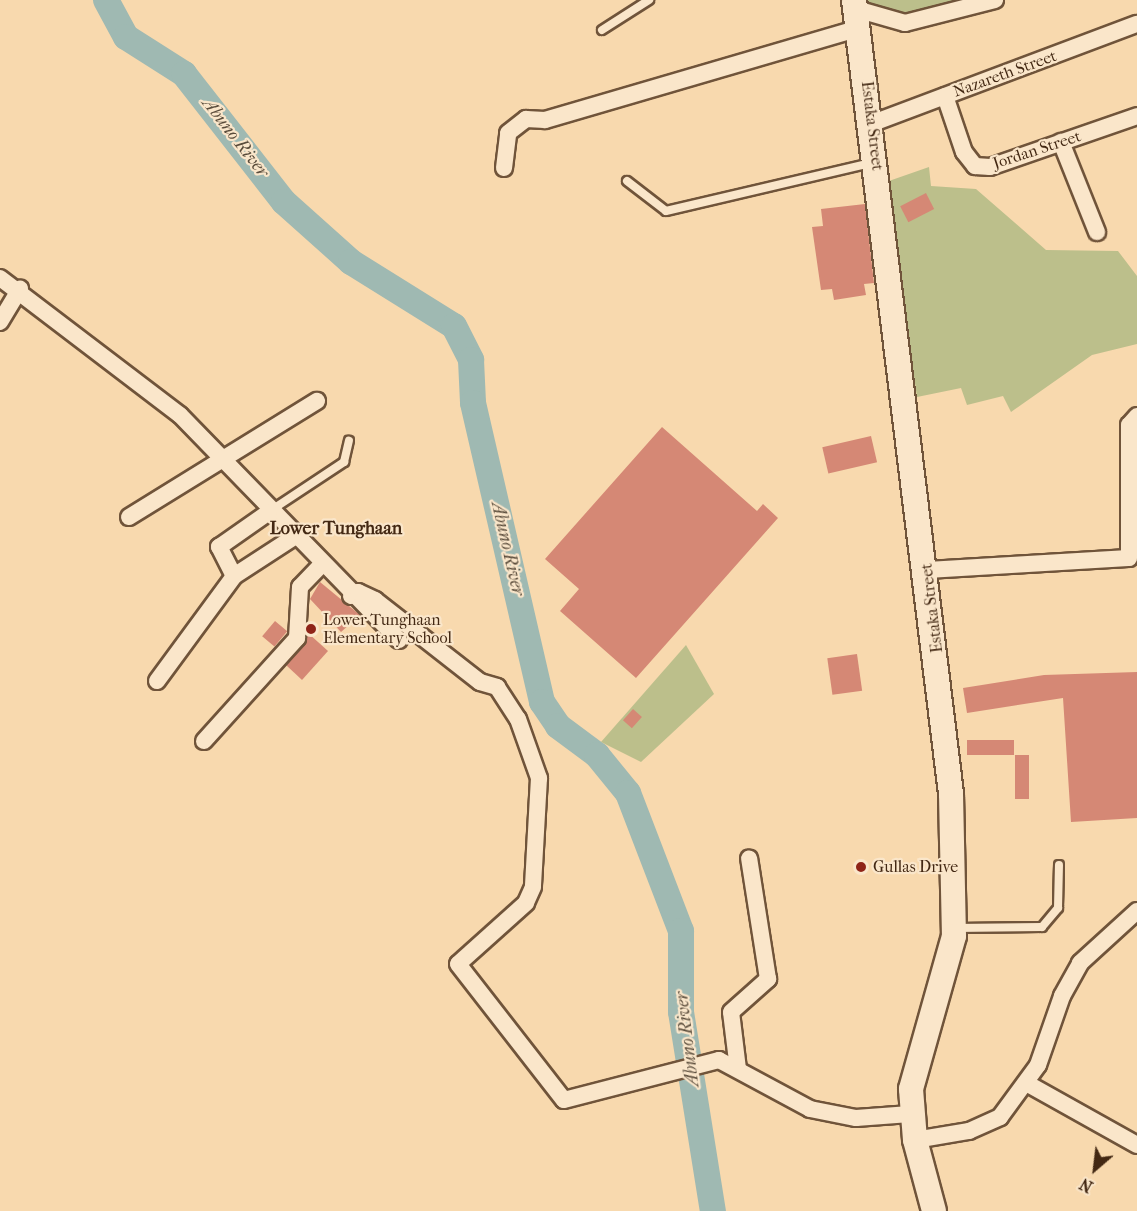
<!DOCTYPE html>
<html>
<head>
<meta charset="utf-8">
<style>
  body { margin:0 }
  #map { position:relative; width:1137px; height:1211px; overflow:hidden; background:#f8d9ae; font-family:"IM FELL French Canon",serif }
  div>[style] { position:absolute }
  .green>* { inset:0; background:#bcbf8b }
  .river>* { height:26px; margin:-13px; padding:0 13px; transform-origin:13px; border-radius:13px; background:#9fb9b2 }
  .building>* { inset:0; background:#d58875; transform-origin:0 0 }
  .roads { filter:drop-shadow(2px 0 #70543a) drop-shadow(-2px 0 #70543a) drop-shadow(0 2px #70543a) drop-shadow(0 -2px #70543a) }
  .lane>* { height:8px; margin:-4px; padding:0 4px; transform-origin:4px; border-radius:4px; background:#fae6ca }
  .street>* { height:16px; margin:-8px; padding:0 8px; transform-origin:8px; border-radius:8px; background:#fae6ca }
  .secondary>* { height:24px; margin:-12px; padding:0 12px; transform-origin:12px; border-radius:12px; background:#fae6ca }
  .dots>* { width:16px; height:16px; translate:-50% -50%; box-sizing:border-box; border:3px solid #fae6ca; border-radius:50% }
  span { translate:-50% -50%; white-space:nowrap; text-align:center; line-height:1.15; -webkit-text-stroke:4.5px #fae6ca; paint-order:stroke }
  .street-label { font-size:16px; color:#432813 }
  .poi-label { font-size:16px; color:#432813 }
  .left { translate:0 -50%; text-align:left }
  .water-label { font-size:18px; color:#5a4c3b; font-style:italic }
  .neighbourhood-label { font-size:18px; color:#432813; font-weight:700 }
  .north { position:absolute; left:1065px; top:1139px; width:60px; height:60px; -webkit-text-stroke:4px #fae6ca; paint-order:stroke; rotate:208deg; font-size:16px; font-weight:700; line-height:24px; text-align:center; color:#432813 }
  .north::after { content:''; display:block; margin:auto; width:21px; height:27px; background:#432813; clip-path:polygon(50% 0,100% 100%,50% 72%,0 100%) }
</style>
</head>
<body>
<div id="map">
  <div class="green">
    <div style="clip-path:polygon(865px 0,957px 0,905px 19px,867px 8px)"></div>
    <div style="clip-path:polygon(929px 167px,931px 186px,976px 189px,1046px 250px,1118px 251px,1137px 276px,1137px 344px,1092px 355px,1011px 412px,1003px 396px,967px 405px,961px 388px,917px 397px,886px 182px)"></div>
    <div style="clip-path:polygon(686px 645px,714px 694px,641px 762px,601px 742px)"></div>
  </div>
  <div class="river">
    <div style="left:106px;top:0;width:42px;rotate:61.6deg"></div>
    <div style="left:126px;top:37px;width:69px;rotate:32.5deg"></div>
    <div style="left:184px;top:74px;width:162px;rotate:52deg"></div>
    <div style="left:284px;top:202px;width:90px;rotate:41.8deg"></div>
    <div style="left:351px;top:262px;width:121px;rotate:31.9deg"></div>
    <div style="left:454px;top:326px;width:38px;rotate:63deg"></div>
    <div style="left:471px;top:360px;width:43px;rotate:87.3deg"></div>
    <div style="left:473px;top:403px;width:307px;rotate:77deg"></div>
    <div style="left:542px;top:702px;width:29px;rotate:56deg"></div>
    <div style="left:558px;top:726px;width:49px;rotate:36.6deg"></div>
    <div style="left:597px;top:755px;width:49px;rotate:50.8deg"></div>
    <div style="left:628px;top:793px;width:148px;rotate:69deg"></div>
    <div style="left:681px;top:931px;width:81px;rotate:90deg"></div>
    <div style="left:681px;top:1012px;width:202px;rotate:80.9deg"></div>
  </div>
  <div class="building">
    <div style="left:926px;top:193px;width:18px;height:29px;rotate:63deg"></div>
    <div style="clip-path:polygon(865px 204px,874px 283px,864px 284px,866px 295px,834px 300px,832px 289px,821px 290px,812px 227px,823px 226px,821px 209px)"></div>
    <div style="clip-path:polygon(662px 427px,757px 511px,763px 504px,778px 518px,636px 678px,560px 611px,579px 589px,545px 559px)"></div>
    <div style="left:871px;top:436px;width:27px;height:50px;rotate:77deg"></div>
    <div style="clip-path:polygon(320px 582px,360px 615px,341px 632px,310px 599px)"></div>
    <div style="left:275px;top:621px;width:16px;height:20px;rotate:40deg"></div>
    <div style="clip-path:polygon(308px 633px,328px 651px,302px 680px,286px 665px)"></div>
    <div style="left:857px;top:654px;width:37px;height:30px;rotate:82deg"></div>
    <div style="clip-path:polygon(1137px 672px,1137px 818px,1071px 822px,1063px 698px,967px 713px,963px 688px,1044px 675px)"></div>
    <div style="left:633px;top:709px;width:12px;height:15px;rotate:42deg"></div>
    <div style="left:1014px;top:740px;width:15px;height:47px;rotate:90deg"></div>
    <div style="left:1015px;top:755px;width:14px;height:44px"></div>
  </div>
  <div class="roads">
    <div class="lane">
      <div style="left:602px;top:30px;width:56px;rotate:-32.6deg"></div>
      <div style="left:627px;top:181px;width:49px;rotate:37.6deg"></div>
      <div style="left:666px;top:211px;width:211px;rotate:-13.2deg"></div>
      <div style="left:270px;top:511px;width:89px;rotate:-33.5deg"></div>
      <div style="left:344px;top:462px;width:22px;rotate:-77deg"></div>
      <div style="left:955px;top:928px;width:87px;rotate:-0.7deg"></div>
      <div style="left:1042px;top:927px;width:25px;rotate:-50deg"></div>
      <div style="left:1058px;top:908px;width:43px;rotate:-88.7deg"></div>
    </div>
    <div class="street">
      <div style="left:856px;top:9px;width:51px;rotate:15.9deg"></div>
      <div style="left:905px;top:23px;width:93px;rotate:-14.3deg"></div>
      <div style="left:945px;top:96px;width:59px;rotate:71.3deg"></div>
      <div style="left:964px;top:152px;width:18px;rotate:52deg"></div>
      <div style="left:975px;top:166px;width:15px;rotate:4deg"></div>
      <div style="left:990px;top:167px;width:156px;rotate:-19.1deg"></div>
      <div style="left:873px;top:123px;width:282px;rotate:-20.6deg"></div>
      <div style="left:1061px;top:142px;width:97px;rotate:68.2deg"></div>
      <div style="left:504px;top:168px;width:35px;rotate:-83deg"></div>
      <div style="left:508px;top:133px;width:23px;rotate:-38deg"></div>
      <div style="left:526px;top:119px;width:19px;rotate:3deg"></div>
      <div style="left:545px;top:120px;width:327px;rotate:-16.3deg"></div>
      <div style="left:0;top:278px;width:226px;rotate:37.3deg"></div>
      <div style="left:180px;top:415px;width:314px;rotate:45.8deg"></div>
      <div style="left:0;top:322px;width:39px;rotate:-59deg"></div>
      <div style="left:129px;top:517px;width:221px;rotate:-31.7deg"></div>
      <div style="left:927px;top:570px;width:202px;rotate:-3.4deg"></div>
      <div style="left:1129px;top:558px;width:133px;rotate:-90deg"></div>
      <div style="left:1129px;top:425px;width:12px;rotate:-48deg"></div>
      <div style="left:234px;top:576px;width:33px;rotate:-117deg"></div>
      <div style="left:219px;top:547px;width:61px;rotate:-35deg"></div>
      <div style="left:351px;top:596px;width:8px;rotate:-30deg"></div>
      <div style="left:358px;top:592px;width:19px;rotate:25deg"></div>
      <div style="left:375px;top:600px;width:133px;rotate:38deg"></div>
      <div style="left:480px;top:682px;width:18px;rotate:16deg"></div>
      <div style="left:497px;top:687px;width:38px;rotate:57deg"></div>
      <div style="left:518px;top:719px;width:63px;rotate:70.4deg"></div>
      <div style="left:539px;top:778px;width:109px;rotate:93.2deg"></div>
      <div style="left:533px;top:887px;width:17px;rotate:114deg"></div>
      <div style="left:526px;top:903px;width:91px;rotate:138.1deg"></div>
      <div style="left:458px;top:964px;width:172px;rotate:52.1deg"></div>
      <div style="left:564px;top:1100px;width:160px;rotate:-14.5deg"></div>
      <div style="left:719px;top:1060px;width:103px;rotate:28.3deg"></div>
      <div style="left:810px;top:1109px;width:47px;rotate:11.1deg"></div>
      <div style="left:856px;top:1118px;width:54px;rotate:-4.2deg"></div>
      <div style="left:157px;top:681px;width:130px;rotate:-53.7deg"></div>
      <div style="left:234px;top:576px;width:72px;rotate:-33deg"></div>
      <div style="left:204px;top:741px;width:139px;rotate:-47.9deg"></div>
      <div style="left:297px;top:638px;width:51px;rotate:-86.6deg"></div>
      <div style="left:300px;top:587px;width:30px;rotate:-46deg"></div>
      <div style="left:738px;top:1069px;width:57px;rotate:-97deg"></div>
      <div style="left:731px;top:1012px;width:50px;rotate:-41.7deg"></div>
      <div style="left:768px;top:979px;width:122px;rotate:-98.9deg"></div>
      <div style="left:1028px;top:1084px;width:125px;rotate:29.2deg"></div>
      <div style="left:915px;top:1140px;width:55px;rotate:-9.5deg"></div>
      <div style="left:969px;top:1131px;width:34px;rotate:-24deg"></div>
      <div style="left:1000px;top:1117px;width:64px;rotate:-53.8deg"></div>
      <div style="left:1038px;top:1065px;width:73px;rotate:-70.8deg"></div>
      <div style="left:1062px;top:996px;width:38px;rotate:-61deg"></div>
      <div style="left:1080px;top:963px;width:77px;rotate:-42.4deg"></div>
    </div>
    <div class="secondary">
      <div style="left:854px;top:0;width:800px;rotate:83.03deg"></div>
      <div style="left:951px;top:794px;width:142px;rotate:88.8deg"></div>
      <div style="left:954px;top:936px;width:159px;rotate:105.7deg"></div>
      <div style="left:911px;top:1089px;width:51px;rotate:85.5deg"></div>
      <div style="left:915px;top:1140px;width:73px;rotate:75deg"></div>
    </div>
  </div>
  <div class="dots">
    <div style="left:311px;top:629px;background:#8f2418"></div>
    <div style="left:861px;top:867px;background:#8f2418"></div>
  </div>
  <div class="street-label">
    <span style="left:1005px;top:74px;rotate:-20deg">Nazareth Street</span>
    <span style="left:872px;top:126px;rotate:83deg">Estaka Street</span>
    <span style="left:1037px;top:150px;rotate:-18deg">Jordan Street</span>
    <span style="left:932px;top:608px;rotate:-97deg">Estaka Street</span>
  </div>
  <div class="poi-label">
    <span class="left" style="left:323px;top:629px">Lower Tunghaan<br>Elementary School</span>
    <span class="left" style="left:873px;top:867px">Gullas Drive</span>
  </div>
  <div class="water-label">
    <span style="left:235px;top:138px;rotate:52deg">Abuno River</span>
    <span style="left:507px;top:549px;rotate:77deg">Abuno River</span>
    <span style="left:688px;top:1039px;rotate:-97deg">Abuno River</span>
  </div>
  <div class="neighbourhood-label">
    <span style="left:336px;top:529px">Lower Tunghaan</span>
  </div>
  <div class="north">N</div>
</div>
</body>
</html>
